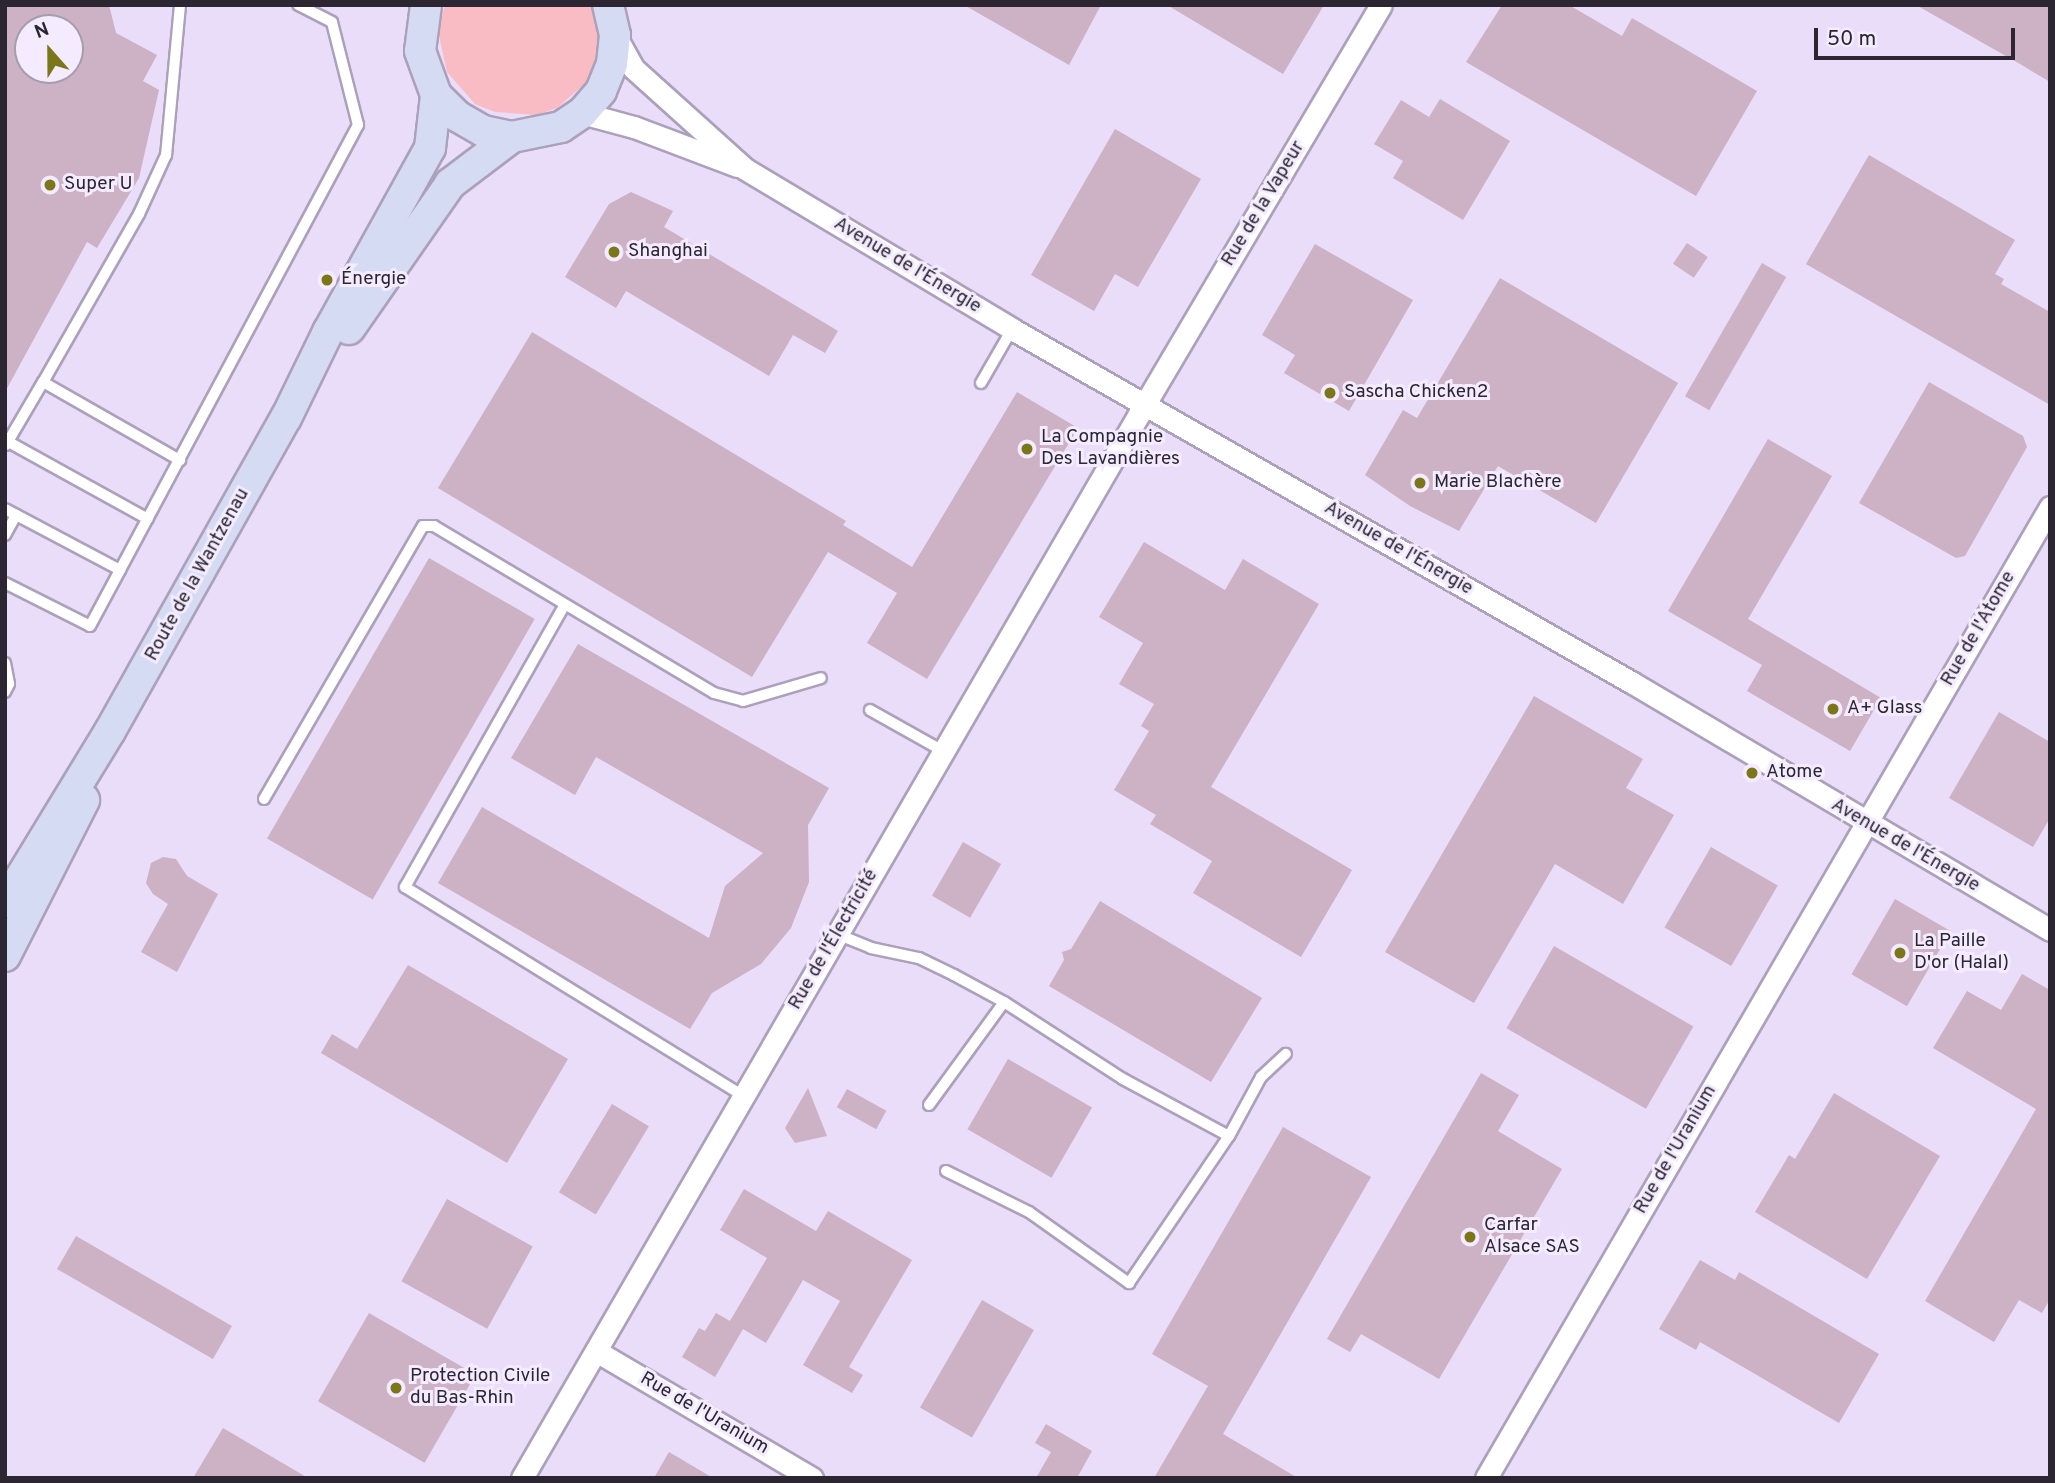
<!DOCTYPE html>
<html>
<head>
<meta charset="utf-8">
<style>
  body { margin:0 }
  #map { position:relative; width:2055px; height:1483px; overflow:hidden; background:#e9ddf9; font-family:Overpass,sans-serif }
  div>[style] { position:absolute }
  .green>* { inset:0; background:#f9bcc5 }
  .building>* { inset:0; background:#cdb1c4; transform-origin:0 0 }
  .roads { filter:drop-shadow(2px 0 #aca0bb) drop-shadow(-2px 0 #aca0bb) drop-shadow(0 2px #aca0bb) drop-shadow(0 -2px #aca0bb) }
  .service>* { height:10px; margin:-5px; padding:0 5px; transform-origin:5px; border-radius:5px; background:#fff }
  .minor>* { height:21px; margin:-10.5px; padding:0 10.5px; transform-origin:10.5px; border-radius:10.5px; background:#fff }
  .secondary>* { height:30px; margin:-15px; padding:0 15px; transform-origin:15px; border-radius:15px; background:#d6dbf4 }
  .dots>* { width:19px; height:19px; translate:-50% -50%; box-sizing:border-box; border:4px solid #f4ecfe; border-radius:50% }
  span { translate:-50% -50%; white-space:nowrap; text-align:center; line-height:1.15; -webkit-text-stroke:6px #f4ecfe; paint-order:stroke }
  .poi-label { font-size:19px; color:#2b2631 }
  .left { translate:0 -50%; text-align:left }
  .street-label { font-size:19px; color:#2b2631 }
  .frame { position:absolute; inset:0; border:7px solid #2b2631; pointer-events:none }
  .north { position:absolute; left:14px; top:14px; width:70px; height:70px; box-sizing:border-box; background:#f4ecfe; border:2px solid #a49dac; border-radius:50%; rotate:339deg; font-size:19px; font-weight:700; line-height:28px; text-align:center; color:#2b2631 }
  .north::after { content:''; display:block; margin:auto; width:24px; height:32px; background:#7c761a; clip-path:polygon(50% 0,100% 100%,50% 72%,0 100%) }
  .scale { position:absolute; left:1814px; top:28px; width:201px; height:32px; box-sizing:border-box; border:4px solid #2b2631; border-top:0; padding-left:9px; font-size:21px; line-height:24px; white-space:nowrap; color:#2b2631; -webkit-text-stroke:5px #f4ecfe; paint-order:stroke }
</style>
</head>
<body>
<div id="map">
  <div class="green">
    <div style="clip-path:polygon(445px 5px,596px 5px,602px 40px,598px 60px,589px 80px,557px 108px,537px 115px,495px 112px,475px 104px,447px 72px,438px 31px)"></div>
  </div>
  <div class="building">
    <div style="clip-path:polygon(evenodd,5px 5px,109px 5px,116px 33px,157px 55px,143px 81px,159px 90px,139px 178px,97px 248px,87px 242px,5px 392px,5px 5px,28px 28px,70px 28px,70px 70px,28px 70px,28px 28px)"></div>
    <div style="clip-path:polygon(964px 5px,1101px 5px,1069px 65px)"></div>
    <div style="clip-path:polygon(1167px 5px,1324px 5px,1283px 74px)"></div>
    <div style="clip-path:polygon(1502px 5px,1569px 5px,1622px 36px,1632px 18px,1757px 91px,1696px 196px,1466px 62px)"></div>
    <div style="clip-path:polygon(1916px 5px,2050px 5px,2050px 82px,2020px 64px)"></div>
    <div style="clip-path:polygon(1440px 99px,1510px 141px,1463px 220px,1393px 178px,1403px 161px,1374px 144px,1401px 100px,1429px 117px)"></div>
    <div style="clip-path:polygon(1115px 129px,1201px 179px,1138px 287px,1115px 274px,1094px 311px,1031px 275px)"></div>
    <div style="clip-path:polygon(1869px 155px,2015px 240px,1995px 274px,2004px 279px,2001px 284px,2050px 312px,2050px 405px,1806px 264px)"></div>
    <div style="clip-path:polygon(631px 192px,673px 211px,664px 227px,838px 331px,825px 353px,793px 335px,769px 376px,626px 291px,616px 308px,565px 277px,609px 204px)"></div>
    <div style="left:1687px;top:243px;width:25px;height:25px;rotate:34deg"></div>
    <div style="clip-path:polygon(1315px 244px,1413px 300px,1349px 411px,1284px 373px,1295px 355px,1262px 335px)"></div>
    <div style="left:1762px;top:263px;width:28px;height:154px;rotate:30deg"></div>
    <div style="clip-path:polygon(1500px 278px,1678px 383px,1596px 523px,1498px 466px,1459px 531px,1410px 506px,1365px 475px,1403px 410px,1417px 418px)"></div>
    <div style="clip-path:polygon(532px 332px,846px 521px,843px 525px,912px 567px,1017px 392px,1078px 428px,927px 679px,867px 643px,897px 593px,828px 552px,752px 677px,438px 488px)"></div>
    <div style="clip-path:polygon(1929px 382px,2023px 436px,2027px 447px,1965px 556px,1956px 558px,1859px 503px)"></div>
    <div style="clip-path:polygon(1768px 439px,1832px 476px,1748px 619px,1881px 698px,1850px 751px,1747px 691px,1762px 665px,1668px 611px)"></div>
    <div style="clip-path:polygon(1144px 542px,1225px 590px,1243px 559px,1319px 604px,1211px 787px,1352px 870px,1301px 957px,1193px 893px,1212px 861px,1150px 824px,1156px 815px,1114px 790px,1149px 731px,1141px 726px,1154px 704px,1119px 684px,1143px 643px,1099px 617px)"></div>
    <div style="left:429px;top:558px;width:122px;height:324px;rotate:30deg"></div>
    <div style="clip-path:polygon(578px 644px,829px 788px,808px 825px,809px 882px,791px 928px,761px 964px,712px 993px,690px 1029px,438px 883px,482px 807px,709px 938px,725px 886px,763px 853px,596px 757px,575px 795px,511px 758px)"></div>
    <div style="clip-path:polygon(1534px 696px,1643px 759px,1626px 788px,1674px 815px,1623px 904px,1555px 864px,1474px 1003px,1385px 952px)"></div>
    <div style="clip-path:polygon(1999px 712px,2050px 742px,2050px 818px,2033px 847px,1949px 798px)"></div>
    <div style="left:963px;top:842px;width:44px;height:62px;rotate:30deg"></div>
    <div style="left:1711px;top:847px;width:77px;height:93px;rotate:30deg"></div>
    <div style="clip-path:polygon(163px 857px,176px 859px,187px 876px,218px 894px,177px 972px,141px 952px,168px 904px,153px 894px,146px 883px,151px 863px)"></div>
    <div style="left:1895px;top:899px;width:64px;height:87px;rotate:30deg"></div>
    <div style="clip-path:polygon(1100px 901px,1262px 998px,1211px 1082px,1049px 986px,1064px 960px,1062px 952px,1071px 949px)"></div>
    <div style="left:1554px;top:946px;width:161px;height:95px;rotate:30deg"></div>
    <div style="clip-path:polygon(408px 965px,568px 1059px,507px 1163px,321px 1053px,332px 1034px,357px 1049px)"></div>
    <div style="clip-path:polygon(2022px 974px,2050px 990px,2050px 1299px,2042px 1313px,2019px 1300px,1994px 1342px,1925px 1301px,2036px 1109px,1933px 1048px,1967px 991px,2001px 1010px)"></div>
    <div style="left:1008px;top:1059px;width:97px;height:81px;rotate:30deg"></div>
    <div style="clip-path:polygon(1481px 1073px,1519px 1095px,1498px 1131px,1562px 1169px,1439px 1379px,1361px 1334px,1350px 1352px,1327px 1339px)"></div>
    <div style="clip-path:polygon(808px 1088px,827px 1136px,795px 1143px,785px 1128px)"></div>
    <div style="left:847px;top:1089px;width:45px;height:21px;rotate:29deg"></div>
    <div style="clip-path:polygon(1834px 1093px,1940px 1156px,1867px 1279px,1755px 1212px,1789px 1155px,1795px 1159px)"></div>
    <div style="left:612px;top:1104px;width:43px;height:103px;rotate:31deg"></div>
    <div style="clip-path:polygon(1283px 1127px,1371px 1177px,1223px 1434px,1298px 1478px,1154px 1478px,1208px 1386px,1152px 1354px)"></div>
    <div style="clip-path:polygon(744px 1189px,816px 1231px,828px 1211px,912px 1260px,849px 1367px,863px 1375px,852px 1393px,803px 1365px,840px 1301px,803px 1280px,766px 1343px,743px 1329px,715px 1377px,682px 1357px,699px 1328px,705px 1331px,716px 1313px,730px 1321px,767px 1258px,720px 1230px)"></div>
    <div style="left:447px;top:1199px;width:98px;height:94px;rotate:29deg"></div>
    <div style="left:76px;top:1236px;width:180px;height:38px;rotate:30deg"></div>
    <div style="clip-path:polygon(1700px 1260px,1735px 1280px,1739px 1272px,1879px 1354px,1839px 1423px,1700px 1342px,1696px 1350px,1659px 1329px)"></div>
    <div style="left:982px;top:1300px;width:60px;height:124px;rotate:30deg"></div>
    <div style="left:369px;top:1313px;width:123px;height:102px;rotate:30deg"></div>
    <div style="clip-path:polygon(1046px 1424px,1092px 1451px,1077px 1478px,1036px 1478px,1051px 1452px,1035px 1443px)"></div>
    <div style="clip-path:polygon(223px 1428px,308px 1478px,193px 1478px)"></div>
    <div style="clip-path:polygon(669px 1452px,713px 1478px,654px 1478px)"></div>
  </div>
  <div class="roads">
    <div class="service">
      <div style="left:180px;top:5px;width:151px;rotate:95.3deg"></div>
      <div style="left:166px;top:155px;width:65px;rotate:114.6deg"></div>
      <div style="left:139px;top:214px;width:193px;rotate:119.7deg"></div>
      <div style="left:43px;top:382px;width:158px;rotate:29.7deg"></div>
      <div style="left:981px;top:383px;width:62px;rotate:-60.1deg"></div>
      <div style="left:5px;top:440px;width:163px;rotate:28.9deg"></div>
      <div style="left:6px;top:445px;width:73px;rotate:-59.6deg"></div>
      <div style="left:5px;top:509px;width:130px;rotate:27.9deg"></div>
      <div style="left:120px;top:570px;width:505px;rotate:-61.86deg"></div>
      <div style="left:358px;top:125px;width:106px;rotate:-104.2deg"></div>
      <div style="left:332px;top:22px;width:38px;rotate:-153deg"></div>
      <div style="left:5px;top:535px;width:23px;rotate:-61deg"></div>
      <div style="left:5px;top:583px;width:95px;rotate:26.8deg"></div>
      <div style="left:90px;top:626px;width:64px;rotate:-61.8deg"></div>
      <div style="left:564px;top:606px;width:323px;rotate:119.5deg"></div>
      <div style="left:405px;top:887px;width:397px;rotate:31.7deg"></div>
      <div style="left:5px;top:663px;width:21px;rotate:79deg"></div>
      <div style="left:9px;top:684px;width:9px;rotate:117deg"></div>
      <div style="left:870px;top:710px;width:84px;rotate:29.3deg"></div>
      <div style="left:264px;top:799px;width:316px;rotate:-59.8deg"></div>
      <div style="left:423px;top:526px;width:11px"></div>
      <div style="left:434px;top:526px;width:326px;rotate:30.8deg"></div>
      <div style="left:714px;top:693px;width:30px;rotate:15deg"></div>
      <div style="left:743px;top:701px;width:81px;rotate:-16.4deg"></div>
      <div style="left:837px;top:934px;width:37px;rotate:22deg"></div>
      <div style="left:871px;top:948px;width:49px;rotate:11.8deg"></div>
      <div style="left:919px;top:958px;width:39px;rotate:26deg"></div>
      <div style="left:954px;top:975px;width:57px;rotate:28.4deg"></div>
      <div style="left:1004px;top:1002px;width:142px;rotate:32.9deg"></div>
      <div style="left:1123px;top:1079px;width:120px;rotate:28.3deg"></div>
      <div style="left:1229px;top:1136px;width:67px;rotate:-61.5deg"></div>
      <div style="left:1261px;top:1077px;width:34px;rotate:-43deg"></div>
      <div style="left:929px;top:1105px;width:127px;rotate:-53.9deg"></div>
      <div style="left:946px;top:1171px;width:93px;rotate:26.3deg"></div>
      <div style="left:1029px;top:1212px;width:123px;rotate:35.4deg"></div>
      <div style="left:1129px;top:1283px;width:178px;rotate:-55.8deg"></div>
    </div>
    <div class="minor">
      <div style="left:615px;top:35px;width:38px;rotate:61deg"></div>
      <div style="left:633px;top:68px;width:151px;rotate:42deg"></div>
      <div style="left:745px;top:169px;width:311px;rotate:30.9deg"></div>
      <div style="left:1012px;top:329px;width:713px;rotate:29.7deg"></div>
      <div style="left:1631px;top:682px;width:487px;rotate:30.6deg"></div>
      <div style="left:582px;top:113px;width:54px;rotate:15.1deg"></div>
      <div style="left:634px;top:127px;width:110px;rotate:20.7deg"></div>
      <div style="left:596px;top:1351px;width:251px;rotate:30.5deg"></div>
      <div style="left:522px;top:1478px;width:1230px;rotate:-59.89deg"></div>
      <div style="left:1139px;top:414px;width:475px;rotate:-59.4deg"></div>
      <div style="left:1486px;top:1478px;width:1123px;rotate:-59.85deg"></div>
    </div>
    <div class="secondary">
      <div style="left:426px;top:5px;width:46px;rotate:97.4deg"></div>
      <div style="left:420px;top:51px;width:47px;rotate:70deg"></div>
      <div style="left:436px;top:95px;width:30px;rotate:45deg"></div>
      <div style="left:457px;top:116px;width:30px;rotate:30deg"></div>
      <div style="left:483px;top:131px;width:30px;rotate:12deg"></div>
      <div style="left:512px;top:137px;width:50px;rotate:-11.5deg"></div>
      <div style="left:561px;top:127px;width:25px;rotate:-34deg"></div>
      <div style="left:582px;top:113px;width:29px;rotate:-49deg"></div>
      <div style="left:601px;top:91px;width:29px;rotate:-68deg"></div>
      <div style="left:612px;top:64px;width:29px;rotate:-84deg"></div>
      <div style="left:615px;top:35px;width:31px;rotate:-103deg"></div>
      <div style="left:349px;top:329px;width:177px;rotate:-55.1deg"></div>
      <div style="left:450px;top:184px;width:78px;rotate:-37.2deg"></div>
      <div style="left:5px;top:903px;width:202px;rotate:-58.6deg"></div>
      <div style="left:110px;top:731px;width:359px;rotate:-60.7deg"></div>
      <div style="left:286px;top:418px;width:96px;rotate:-64deg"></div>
      <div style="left:328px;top:332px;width:210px;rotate:-61deg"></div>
      <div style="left:430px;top:148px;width:53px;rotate:-83.5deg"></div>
      <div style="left:5px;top:956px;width:175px;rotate:-63.1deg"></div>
    </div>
  </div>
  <div class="dots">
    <div style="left:50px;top:185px;background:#7c761a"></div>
    <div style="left:614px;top:252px;background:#7c761a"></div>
    <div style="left:327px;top:280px;background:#7c761a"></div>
    <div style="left:1330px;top:393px;background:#7c761a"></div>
    <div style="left:1027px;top:449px;background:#7c761a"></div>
    <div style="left:1420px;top:483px;background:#7c761a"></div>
    <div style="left:1833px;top:709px;background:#7c761a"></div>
    <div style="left:1752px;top:773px;background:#7c761a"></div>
    <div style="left:1900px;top:953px;background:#7c761a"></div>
    <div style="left:1470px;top:1237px;background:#7c761a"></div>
    <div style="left:396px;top:1388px;background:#7c761a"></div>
  </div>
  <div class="poi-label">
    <span class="left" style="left:64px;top:185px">Super U</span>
    <span class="left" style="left:628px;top:252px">Shanghai</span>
    <span class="left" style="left:341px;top:280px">Énergie</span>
    <span class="left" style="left:1344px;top:393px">Sascha Chicken2</span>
    <span class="left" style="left:1041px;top:449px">La Compagnie<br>Des Lavandières</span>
    <span class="left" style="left:1434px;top:483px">Marie Blachère</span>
    <span class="left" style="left:1847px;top:709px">A+ Glass</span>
    <span class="left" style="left:1766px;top:773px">Atome</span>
    <span class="left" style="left:1914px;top:953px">La Paille<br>D'or (Halal)</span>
    <span class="left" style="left:1484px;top:1237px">Carfar<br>Alsace SAS</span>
    <span class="left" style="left:410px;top:1388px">Protection Civile<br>du Bas-Rhin</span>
  </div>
  <div class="street-label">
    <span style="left:1264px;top:204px;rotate:-59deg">Rue de la Vapeur</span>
    <span style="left:907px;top:266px;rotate:31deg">Avenue de l'Énergie</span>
    <span style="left:1398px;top:549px;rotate:30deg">Avenue de l'Énergie</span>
    <span style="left:198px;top:575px;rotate:-61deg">Route de la Wantzenau</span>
    <span style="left:1979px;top:629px;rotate:-60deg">Rue de l'Atome</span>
    <span style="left:1905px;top:846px;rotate:30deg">Avenue de l'Énergie</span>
    <span style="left:834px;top:940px;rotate:-60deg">Rue de l'Électricité</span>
    <span style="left:1676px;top:1150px;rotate:-60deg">Rue de l'Uranium</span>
    <span style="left:704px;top:1414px;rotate:30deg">Rue de l'Uranium</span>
  </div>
  <div class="frame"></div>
  <div class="north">N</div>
  <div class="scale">50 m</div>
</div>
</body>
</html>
